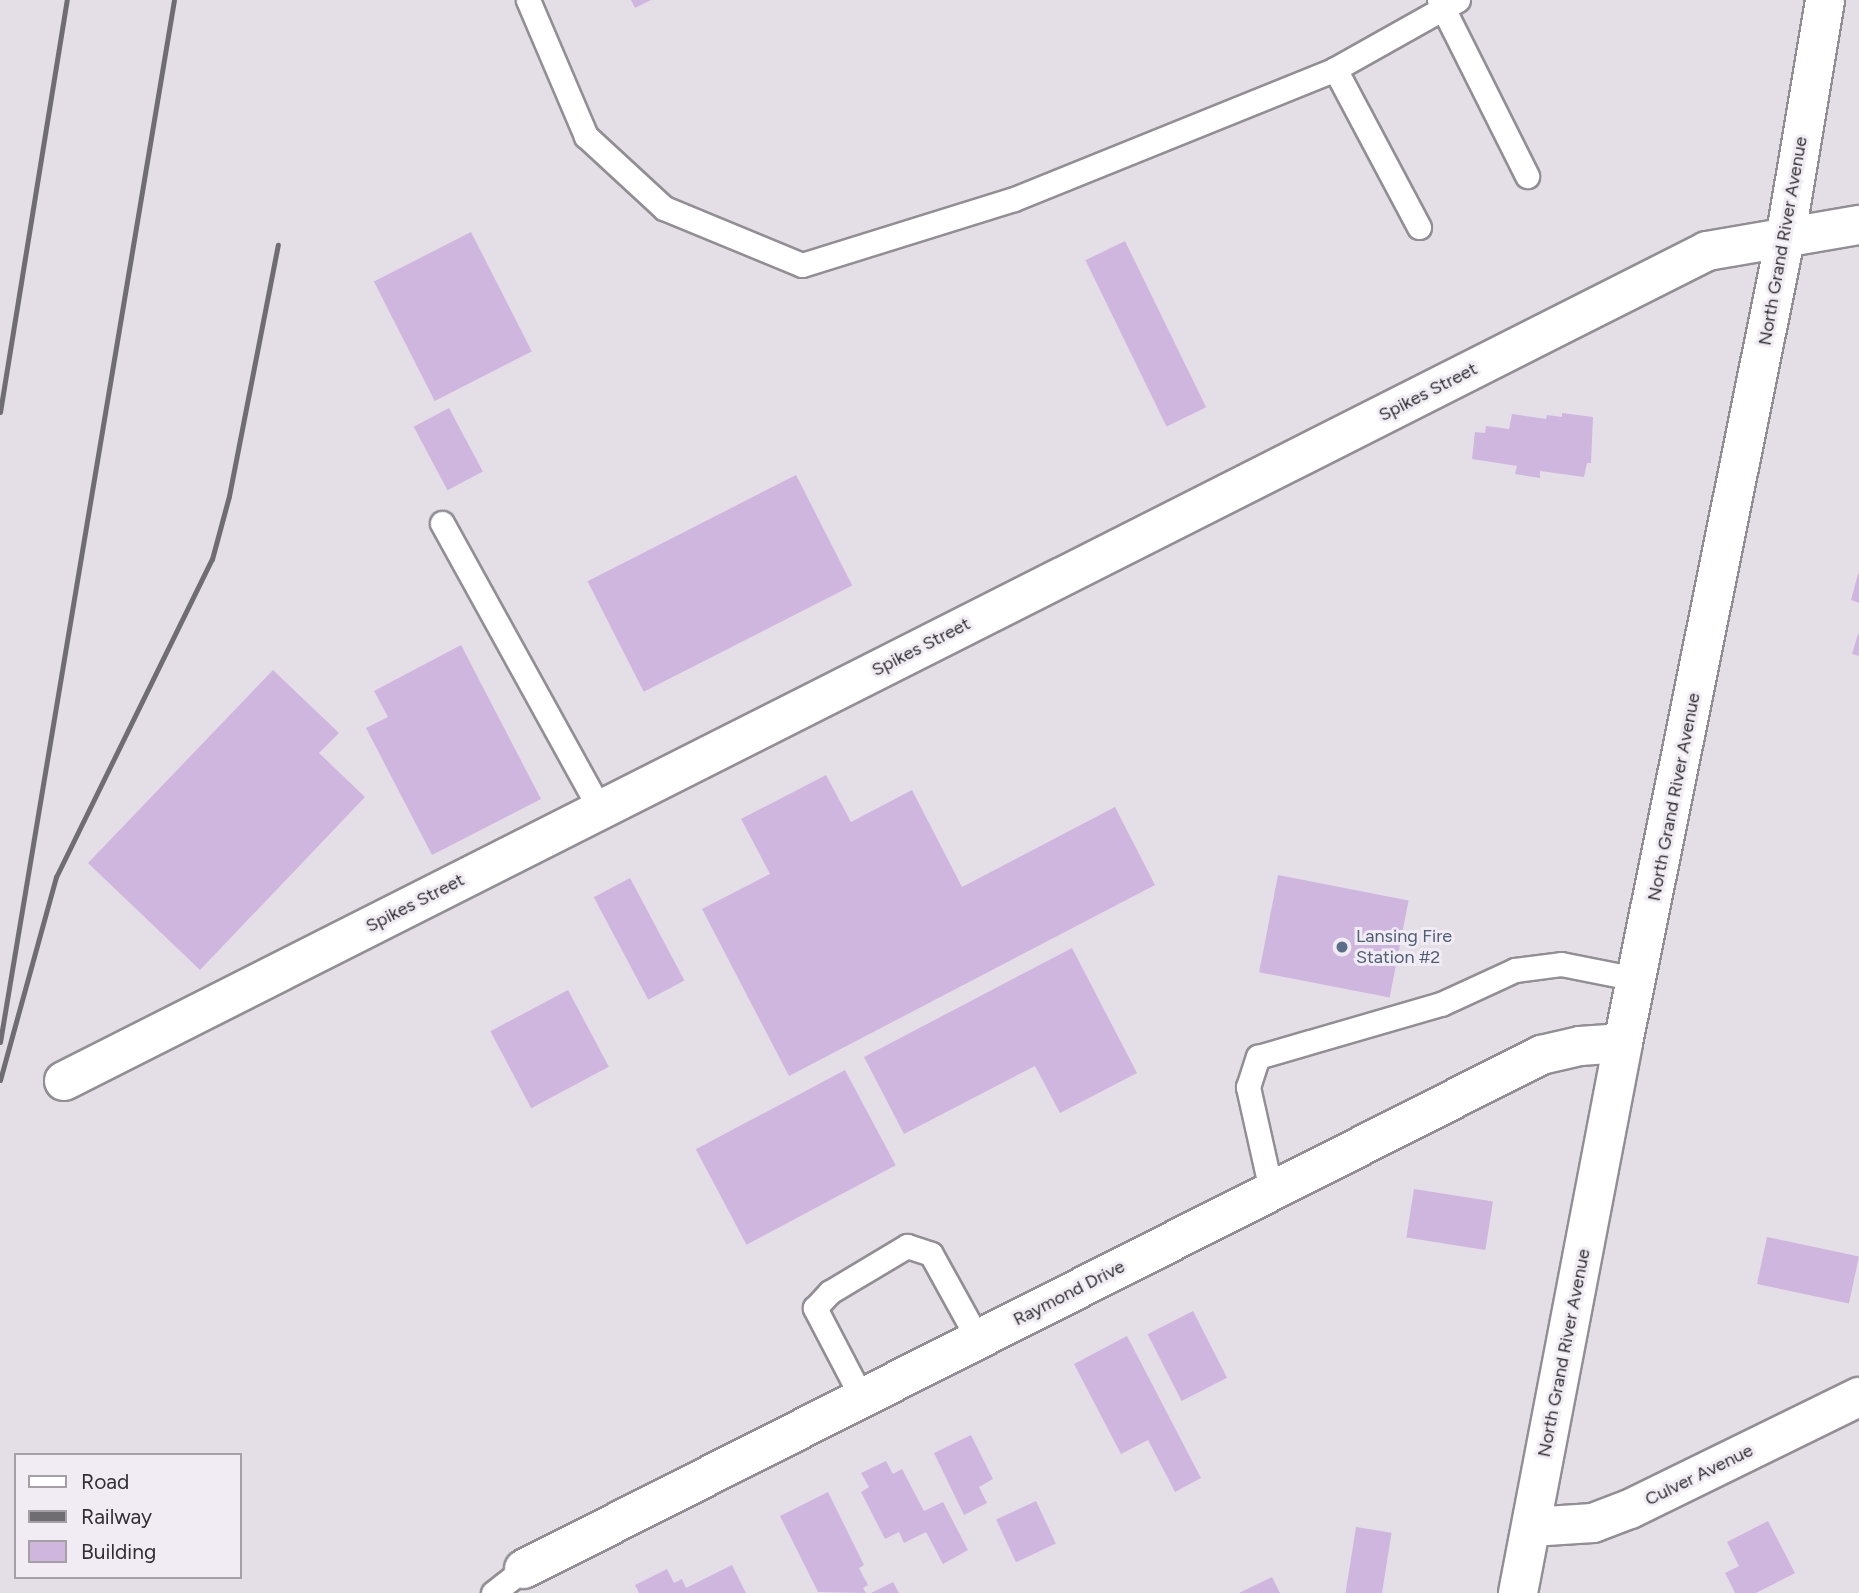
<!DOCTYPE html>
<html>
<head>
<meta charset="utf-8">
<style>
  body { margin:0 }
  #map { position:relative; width:1859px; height:1593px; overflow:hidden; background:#e4dfe7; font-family:Figtree,sans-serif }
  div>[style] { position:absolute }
  .building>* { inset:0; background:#cfb6de; transform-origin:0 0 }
  .roads { filter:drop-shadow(2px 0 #928e94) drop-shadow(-2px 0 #928e94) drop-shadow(0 2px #928e94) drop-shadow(0 -2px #928e94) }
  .service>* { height:23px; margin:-11.5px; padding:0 11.5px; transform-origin:11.5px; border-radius:11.5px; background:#fff }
  .minor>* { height:38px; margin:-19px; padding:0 19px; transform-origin:19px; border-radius:19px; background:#fff }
  .primary>* { height:38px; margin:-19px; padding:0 19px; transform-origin:19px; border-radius:19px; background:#fff }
  .rail>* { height:5px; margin:-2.5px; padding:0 2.5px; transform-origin:2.5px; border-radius:2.5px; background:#706d72 }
  .dots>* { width:19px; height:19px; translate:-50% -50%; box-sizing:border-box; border:4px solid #f1ecf4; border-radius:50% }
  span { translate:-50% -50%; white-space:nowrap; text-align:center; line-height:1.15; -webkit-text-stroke:6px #f1ecf4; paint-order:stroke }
  .street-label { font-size:18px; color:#312f32 }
  .service-label { font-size:18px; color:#4e5e75 }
  .left { translate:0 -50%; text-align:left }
  .legend { position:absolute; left:14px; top:1453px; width:228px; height:126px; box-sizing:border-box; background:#f1ecf4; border:2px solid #a4a0a6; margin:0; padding:9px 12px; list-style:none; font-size:21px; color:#312f32 }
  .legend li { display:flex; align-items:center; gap:14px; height:35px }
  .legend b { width:35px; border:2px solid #a4a0a6 }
</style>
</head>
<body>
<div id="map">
  <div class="building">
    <div style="clip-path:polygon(631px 0,651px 0,635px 8px)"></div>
    <div style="left:471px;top:232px;width:134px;height:109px;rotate:63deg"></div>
    <div style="left:1125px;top:241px;width:185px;height:44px;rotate:64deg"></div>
    <div style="left:449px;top:408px;width:72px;height:40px;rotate:62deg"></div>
    <div style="clip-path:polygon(1562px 413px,1593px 417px,1591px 463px,1587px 463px,1584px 477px,1540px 471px,1540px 478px,1515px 474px,1517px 466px,1472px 459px,1475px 432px,1485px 433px,1486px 426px,1509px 429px,1512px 414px,1546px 419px,1547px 415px,1562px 417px)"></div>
    <div style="left:796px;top:475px;width:124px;height:234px;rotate:63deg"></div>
    <div style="clip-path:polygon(1858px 574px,1859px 574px,1859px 603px,1851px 600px)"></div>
    <div style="clip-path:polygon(1858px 634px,1859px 634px,1859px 656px,1852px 654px)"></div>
    <div style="clip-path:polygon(461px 645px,541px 799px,432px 855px,366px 728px,388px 717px,374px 691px)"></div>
    <div style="clip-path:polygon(273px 670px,339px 733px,319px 753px,365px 797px,200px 970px,88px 863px)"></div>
    <div style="clip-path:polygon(826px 775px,851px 822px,912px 790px,962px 887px,1115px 807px,1155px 885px,789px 1076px,702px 909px,770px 874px,741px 819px)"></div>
    <div style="left:1278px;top:875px;width:133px;height:99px;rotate:11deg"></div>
    <div style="left:630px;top:878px;width:116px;height:41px;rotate:62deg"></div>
    <div style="clip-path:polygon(1072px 948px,1137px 1073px,1060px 1113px,1035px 1066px,904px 1134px,864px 1057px)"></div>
    <div style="left:568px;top:990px;width:87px;height:88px;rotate:62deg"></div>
    <div style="left:845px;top:1070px;width:108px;height:169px;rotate:62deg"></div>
    <div style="left:1414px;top:1189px;width:80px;height:49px;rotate:9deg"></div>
    <div style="left:1767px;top:1237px;width:94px;height:48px;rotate:12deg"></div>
    <div style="left:1193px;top:1311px;width:75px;height:51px;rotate:63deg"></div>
    <div style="clip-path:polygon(1127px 1336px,1201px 1478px,1175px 1492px,1148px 1440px,1121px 1454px,1074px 1364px)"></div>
    <div style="clip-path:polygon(971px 1435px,993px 1479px,979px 1487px,987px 1503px,964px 1515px,934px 1453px)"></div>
    <div style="clip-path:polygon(886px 1461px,893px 1474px,902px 1469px,924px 1511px,943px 1502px,968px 1550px,943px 1564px,926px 1532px,904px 1543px,899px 1532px,885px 1539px,861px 1492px,869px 1487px,861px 1473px)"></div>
    <div style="clip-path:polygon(828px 1492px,864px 1565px,859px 1568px,868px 1585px,863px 1588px,866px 1593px,818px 1592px,780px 1516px)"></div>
    <div style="left:1036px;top:1501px;width:47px;height:44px;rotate:65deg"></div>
    <div style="clip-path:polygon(1768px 1521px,1795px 1573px,1756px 1593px,1735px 1593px,1725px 1573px,1739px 1566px,1727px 1542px)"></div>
    <div style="left:1356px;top:1527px;width:36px;height:67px;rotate:9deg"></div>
    <div style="clip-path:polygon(732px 1565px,746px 1593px,639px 1593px,635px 1585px,667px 1569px,674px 1583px,682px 1579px,686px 1588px)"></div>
    <div style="clip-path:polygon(1272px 1577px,1280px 1593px,1239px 1593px)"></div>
    <div style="clip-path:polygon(893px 1582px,899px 1593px,871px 1593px)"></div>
  </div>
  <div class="roads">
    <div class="service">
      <div style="left:528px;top:0;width:148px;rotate:66.9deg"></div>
      <div style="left:586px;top:136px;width:106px;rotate:42.7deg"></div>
      <div style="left:664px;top:208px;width:149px;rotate:22.4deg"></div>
      <div style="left:802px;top:265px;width:222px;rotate:-17.3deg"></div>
      <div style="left:1014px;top:199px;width:346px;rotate:-22deg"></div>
      <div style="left:1335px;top:69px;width:141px;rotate:-29.3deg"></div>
      <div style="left:1439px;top:0;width:197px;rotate:63.4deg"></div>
      <div style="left:1335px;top:69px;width:179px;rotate:62deg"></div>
      <div style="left:442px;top:523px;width:327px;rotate:61.1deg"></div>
      <div style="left:1271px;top:1190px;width:106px;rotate:-102.6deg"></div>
      <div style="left:1248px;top:1087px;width:32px;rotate:-72deg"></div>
      <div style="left:1258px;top:1057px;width:191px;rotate:-16.2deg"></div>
      <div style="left:1441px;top:1004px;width:81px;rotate:-24.7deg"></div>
      <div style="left:1515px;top:970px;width:46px;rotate:-7.4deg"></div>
      <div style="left:1561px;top:964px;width:77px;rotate:11.2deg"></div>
      <div style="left:862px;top:1398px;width:102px;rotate:-117.6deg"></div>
      <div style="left:815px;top:1308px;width:22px;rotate:-47deg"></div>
      <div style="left:830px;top:1292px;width:90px;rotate:-30.9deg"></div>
      <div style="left:907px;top:1246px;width:25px;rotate:18deg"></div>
      <div style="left:931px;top:1254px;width:97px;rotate:61.1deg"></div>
      <div style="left:493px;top:1593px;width:39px;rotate:-38deg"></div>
    </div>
    <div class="minor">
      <div style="left:64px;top:1081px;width:1841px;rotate:-26.8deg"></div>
      <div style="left:1707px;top:251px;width:154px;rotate:-9.7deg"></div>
      <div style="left:1531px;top:1527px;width:62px;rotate:-3.7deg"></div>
      <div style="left:1593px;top:1523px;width:40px;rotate:-21deg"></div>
      <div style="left:1630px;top:1509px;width:255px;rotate:-26.1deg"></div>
      <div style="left:524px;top:1569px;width:1140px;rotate:-26.81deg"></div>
      <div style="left:1541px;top:1055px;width:40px;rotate:-13deg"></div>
      <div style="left:1580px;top:1046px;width:43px;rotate:-4deg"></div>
    </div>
    <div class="primary">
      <div style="left:1518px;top:1593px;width:560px;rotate:-79.19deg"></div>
      <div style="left:1623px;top:1043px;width:825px;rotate:-78.61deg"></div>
      <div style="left:1786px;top:234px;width:237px;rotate:-80.5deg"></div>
    </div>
  </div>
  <div class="rail">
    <div style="left:0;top:412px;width:417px;rotate:-80.8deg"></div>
    <div style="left:0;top:1042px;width:1056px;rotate:-80.52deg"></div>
    <div style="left:0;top:1080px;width:211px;rotate:-74.6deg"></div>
    <div style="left:56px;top:877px;width:354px;rotate:-63.9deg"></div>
    <div style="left:212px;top:559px;width:65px;rotate:-74.9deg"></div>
    <div style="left:229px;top:496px;width:256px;rotate:-79deg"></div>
  </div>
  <div class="dots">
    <div style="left:1342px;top:947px;background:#5c6f8a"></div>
  </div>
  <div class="street-label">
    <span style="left:1783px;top:241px;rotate:-80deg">North Grand River Avenue</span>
    <span style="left:1428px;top:392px;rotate:-27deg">Spikes Street</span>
    <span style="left:921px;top:647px;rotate:-27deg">Spikes Street</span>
    <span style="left:1674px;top:797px;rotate:-79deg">North Grand River Avenue</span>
    <span style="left:415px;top:903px;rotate:-27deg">Spikes Street</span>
    <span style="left:1069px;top:1293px;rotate:-27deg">Raymond Drive</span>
    <span style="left:1564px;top:1353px;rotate:-79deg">North Grand River Avenue</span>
    <span style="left:1699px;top:1475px;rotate:-26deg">Culver Avenue</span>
  </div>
  <div class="service-label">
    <span class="left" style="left:1356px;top:947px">Lansing Fire<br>Station #2</span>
  </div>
  <ul class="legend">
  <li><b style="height:9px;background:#fff"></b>Road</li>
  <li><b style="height:9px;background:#706d72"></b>Railway</li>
  <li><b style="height:19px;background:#cfb6de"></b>Building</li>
  </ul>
</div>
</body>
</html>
